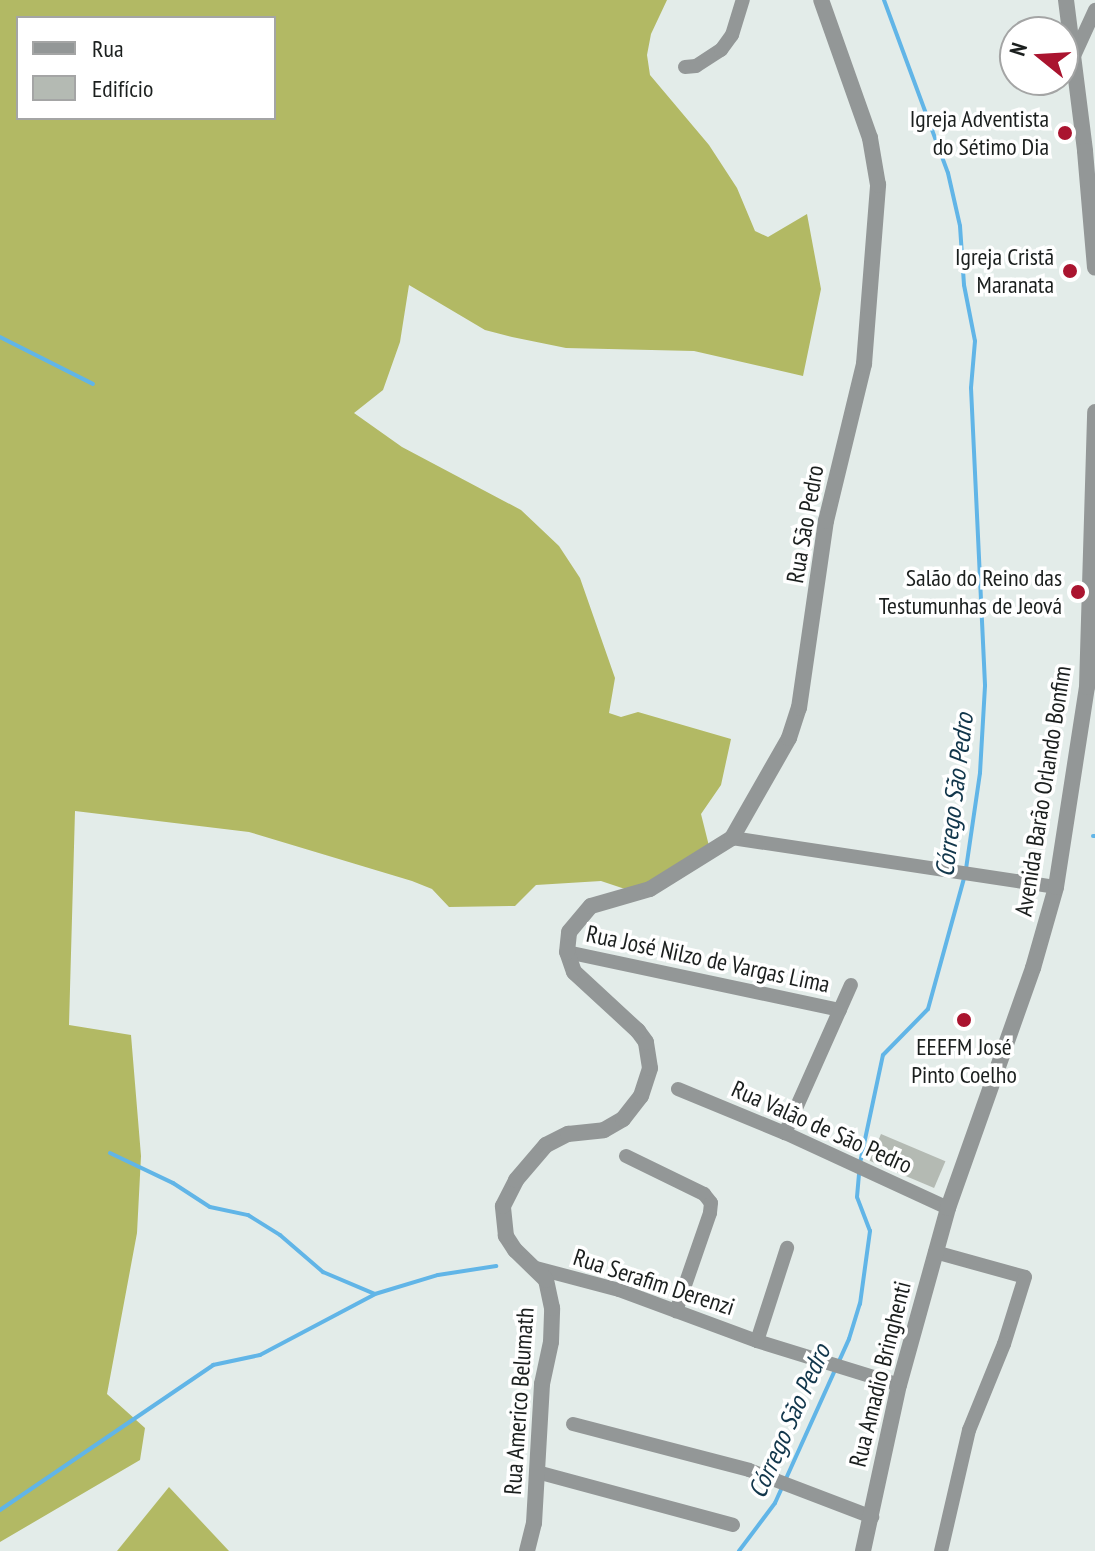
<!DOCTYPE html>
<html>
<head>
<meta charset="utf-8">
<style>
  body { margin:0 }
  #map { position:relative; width:1095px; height:1551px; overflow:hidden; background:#e3ece9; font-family:"PT Sans Narrow",sans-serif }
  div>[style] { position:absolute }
  .forest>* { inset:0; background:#b2b964 }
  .stream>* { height:4px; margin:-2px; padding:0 2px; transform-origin:2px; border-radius:2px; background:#61b5e7 }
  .building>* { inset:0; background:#b4bab3; transform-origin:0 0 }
  .minor>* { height:14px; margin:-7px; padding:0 7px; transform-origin:7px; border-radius:7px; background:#939797 }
  .tertiary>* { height:16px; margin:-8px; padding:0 8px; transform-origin:8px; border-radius:8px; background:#939797 }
  .dots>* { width:22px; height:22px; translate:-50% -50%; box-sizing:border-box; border:4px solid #fff; border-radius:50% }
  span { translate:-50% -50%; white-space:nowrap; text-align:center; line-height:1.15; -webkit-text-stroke:7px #fff; paint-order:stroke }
  .poi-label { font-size:24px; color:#1b1f1e }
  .right { translate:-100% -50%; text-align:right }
  .street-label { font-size:24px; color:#1b1f1e }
  .water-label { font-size:26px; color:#11364b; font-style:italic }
  .legend { position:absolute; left:16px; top:16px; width:260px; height:104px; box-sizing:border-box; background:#fff; border:2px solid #a4a5a5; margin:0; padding:10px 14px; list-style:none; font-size:24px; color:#1b1f1e }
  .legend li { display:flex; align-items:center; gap:16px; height:40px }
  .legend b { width:40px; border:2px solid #a4a5a5 }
  .north { position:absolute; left:999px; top:16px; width:80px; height:80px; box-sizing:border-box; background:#fff; border:2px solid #a4a5a5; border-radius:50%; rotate:288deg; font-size:22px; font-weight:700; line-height:32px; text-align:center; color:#1b1f1e }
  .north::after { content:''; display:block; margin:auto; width:28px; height:36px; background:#aa142f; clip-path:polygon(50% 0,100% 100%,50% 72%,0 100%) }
</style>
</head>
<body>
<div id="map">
  <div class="forest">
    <div style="clip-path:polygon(evenodd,0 0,667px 0,651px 34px,647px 55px,650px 75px,709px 145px,737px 188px,755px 231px,768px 237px,807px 214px,821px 289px,803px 376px,694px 351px,566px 348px,512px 337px,485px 330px,409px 285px,400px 342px,383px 390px,354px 413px,402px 447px,521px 510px,559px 546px,580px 578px,615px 678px,609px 713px,621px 717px,638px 712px,731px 739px,721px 785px,701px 814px,710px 850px,634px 892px,601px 881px,536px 885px,515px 906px,449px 907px,432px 889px,412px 881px,249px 832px,75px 811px,69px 1025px,131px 1035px,141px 1156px,137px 1233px,107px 1394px,145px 1428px,140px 1460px,0 1542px,0 0,18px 18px,274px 18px,274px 118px,18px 118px,18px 18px)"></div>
    <div style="clip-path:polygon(169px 1487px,229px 1551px,117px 1551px)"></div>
  </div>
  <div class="stream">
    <div style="left:884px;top:0;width:184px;rotate:69.7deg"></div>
    <div style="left:948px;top:173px;width:54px;rotate:77.2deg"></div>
    <div style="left:960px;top:226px;width:59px;rotate:86.1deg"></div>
    <div style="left:964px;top:285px;width:57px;rotate:78.9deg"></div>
    <div style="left:975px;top:341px;width:47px;rotate:94.9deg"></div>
    <div style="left:971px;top:388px;width:298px;rotate:87.3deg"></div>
    <div style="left:985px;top:686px;width:87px;rotate:93.3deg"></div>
    <div style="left:980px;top:773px;width:97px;rotate:98.3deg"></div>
    <div style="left:0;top:337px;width:104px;rotate:26.8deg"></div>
    <div style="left:1093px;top:836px;width:2px"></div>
    <div style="left:110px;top:1153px;width:70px;rotate:25.5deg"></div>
    <div style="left:173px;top:1183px;width:44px;rotate:33deg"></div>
    <div style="left:210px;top:1207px;width:39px;rotate:12deg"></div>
    <div style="left:248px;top:1215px;width:38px;rotate:32deg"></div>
    <div style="left:280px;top:1235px;width:57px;rotate:40.7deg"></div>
    <div style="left:323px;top:1272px;width:56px;rotate:22.9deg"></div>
    <div style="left:860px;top:1163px;width:110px;rotate:-78deg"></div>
    <div style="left:883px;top:1055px;width:64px;rotate:-45.6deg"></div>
    <div style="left:928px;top:1009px;width:136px;rotate:-74.6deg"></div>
    <div style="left:0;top:1510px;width:258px;rotate:-34.2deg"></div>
    <div style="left:213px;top:1365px;width:48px;rotate:-12deg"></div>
    <div style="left:260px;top:1355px;width:130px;rotate:-27.9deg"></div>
    <div style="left:375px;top:1294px;width:66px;rotate:-16.8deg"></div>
    <div style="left:438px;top:1275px;width:59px;rotate:-8.8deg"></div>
    <div style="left:739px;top:1551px;width:60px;rotate:-53.1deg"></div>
    <div style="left:775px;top:1503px;width:180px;rotate:-65.7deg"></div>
    <div style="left:849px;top:1339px;width:37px;rotate:-73deg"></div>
    <div style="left:860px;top:1304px;width:74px;rotate:-82.2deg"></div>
    <div style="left:870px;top:1231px;width:36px;rotate:-111deg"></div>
    <div style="left:857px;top:1197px;width:25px;rotate:-85deg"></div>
  </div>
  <div class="building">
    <div style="left:881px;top:1134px;width:70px;height:29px;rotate:23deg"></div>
  </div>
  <div class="minor">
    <div style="left:1073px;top:58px;width:53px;rotate:-65.4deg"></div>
    <div style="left:685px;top:67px;width:11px;rotate:-5deg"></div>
    <div style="left:696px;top:66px;width:30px;rotate:-33deg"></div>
    <div style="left:721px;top:50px;width:19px;rotate:-54deg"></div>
    <div style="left:732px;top:35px;width:37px;rotate:-73deg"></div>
    <div style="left:732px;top:838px;width:328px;rotate:8.6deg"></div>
    <div style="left:567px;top:952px;width:279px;rotate:12deg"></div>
    <div style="left:678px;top:1089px;width:116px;rotate:22.4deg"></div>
    <div style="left:785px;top:1133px;width:179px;rotate:24.7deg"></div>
    <div style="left:785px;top:1133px;width:162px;rotate:-66deg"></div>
    <div style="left:626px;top:1156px;width:87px;rotate:26deg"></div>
    <div style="left:704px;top:1194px;width:11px;rotate:52deg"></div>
    <div style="left:711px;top:1203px;width:10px;rotate:96deg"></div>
    <div style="left:710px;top:1213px;width:104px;rotate:109.1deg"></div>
    <div style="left:935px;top:1252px;width:93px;rotate:15.5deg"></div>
    <div style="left:1025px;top:1277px;width:70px;rotate:107.4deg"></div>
    <div style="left:1004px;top:1344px;width:93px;rotate:112.1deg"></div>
    <div style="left:969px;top:1430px;width:124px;rotate:103deg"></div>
    <div style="left:536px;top:1268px;width:86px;rotate:14.8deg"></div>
    <div style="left:619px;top:1290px;width:147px;rotate:20.3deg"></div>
    <div style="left:757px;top:1341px;width:149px;rotate:17.2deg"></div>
    <div style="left:757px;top:1341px;width:98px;rotate:-72.1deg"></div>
    <div style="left:573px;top:1424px;width:182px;rotate:14.6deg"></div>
    <div style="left:749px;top:1470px;width:132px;rotate:20.9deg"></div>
    <div style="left:537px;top:1472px;width:203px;rotate:15.1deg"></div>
  </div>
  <div class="tertiary">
    <div style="left:1066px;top:0;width:152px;rotate:82.8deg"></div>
    <div style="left:1085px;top:151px;width:117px;rotate:85.1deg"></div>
    <div style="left:527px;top:1551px;width:29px;rotate:-76deg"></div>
    <div style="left:534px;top:1523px;width:139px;rotate:-86.7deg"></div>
    <div style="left:542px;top:1384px;width:43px;rotate:-77.9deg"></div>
    <div style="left:551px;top:1342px;width:34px;rotate:-88deg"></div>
    <div style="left:552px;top:1308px;width:29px;rotate:-102deg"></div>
    <div style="left:546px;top:1280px;width:43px;rotate:-135.9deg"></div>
    <div style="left:515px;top:1250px;width:17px;rotate:-123deg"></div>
    <div style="left:506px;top:1236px;width:30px;rotate:-96deg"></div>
    <div style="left:503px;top:1206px;width:29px;rotate:-63deg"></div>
    <div style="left:516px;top:1180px;width:46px;rotate:-49.4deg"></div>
    <div style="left:546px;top:1145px;width:25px;rotate:-27deg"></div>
    <div style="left:568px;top:1134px;width:36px;rotate:-6deg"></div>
    <div style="left:604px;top:1130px;width:22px;rotate:-30deg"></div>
    <div style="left:623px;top:1119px;width:29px;rotate:-52deg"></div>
    <div style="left:641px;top:1096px;width:29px;rotate:-72deg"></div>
    <div style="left:650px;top:1068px;width:26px;rotate:-99deg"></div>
    <div style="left:646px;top:1042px;width:14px;rotate:-126deg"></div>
    <div style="left:638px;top:1031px;width:87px;rotate:-137.3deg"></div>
    <div style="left:574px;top:972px;width:21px;rotate:-109deg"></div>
    <div style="left:567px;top:952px;width:20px;rotate:-84deg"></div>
    <div style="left:569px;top:932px;width:34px;rotate:-50deg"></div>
    <div style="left:591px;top:906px;width:61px;rotate:-16.1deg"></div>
    <div style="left:650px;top:889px;width:97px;rotate:-31.9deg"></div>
    <div style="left:732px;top:838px;width:115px;rotate:-60.3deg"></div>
    <div style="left:789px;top:738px;width:32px;rotate:-72deg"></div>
    <div style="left:799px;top:708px;width:189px;rotate:-81.8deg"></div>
    <div style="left:826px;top:521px;width:162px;rotate:-76.4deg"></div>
    <div style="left:864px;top:364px;width:180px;rotate:-85.5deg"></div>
    <div style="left:878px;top:185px;width:48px;rotate:-99.7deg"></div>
    <div style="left:870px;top:138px;width:146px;rotate:-109.5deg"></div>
    <div style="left:863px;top:1551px;width:170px;rotate:-77.8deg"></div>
    <div style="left:899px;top:1385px;width:184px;rotate:-74.5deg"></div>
    <div style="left:948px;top:1208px;width:255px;rotate:-70.5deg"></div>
    <div style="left:1033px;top:968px;width:84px;rotate:-74.1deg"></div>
    <div style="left:1056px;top:887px;width:202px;rotate:-81.2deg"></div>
    <div style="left:1087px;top:687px;width:275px;rotate:-88.3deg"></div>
  </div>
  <div class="dots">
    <div style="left:1065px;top:133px;background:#aa142f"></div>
    <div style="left:1070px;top:271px;background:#aa142f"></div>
    <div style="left:1078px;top:592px;background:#aa142f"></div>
    <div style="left:964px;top:1020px;background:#aa142f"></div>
  </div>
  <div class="poi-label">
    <span class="right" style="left:1049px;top:133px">Igreja Adventista<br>do Sétimo Dia</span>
    <span class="right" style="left:1054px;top:271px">Igreja Cristã<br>Maranata</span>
    <span class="right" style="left:1062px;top:592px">Salão do Reino das<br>Testumunhas de Jeová</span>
    <span style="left:964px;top:1061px">EEEFM José<br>Pinto Coelho</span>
  </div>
  <div class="street-label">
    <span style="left:805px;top:524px;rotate:-80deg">Rua São Pedro</span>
    <span style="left:1043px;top:791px;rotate:-81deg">Avenida Barão Orlando Bonfim</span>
    <span style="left:708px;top:959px;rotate:12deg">Rua José Nilzo de Vargas Lima</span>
    <span style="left:822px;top:1127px;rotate:24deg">Rua Valão de São Pedro</span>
    <span style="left:654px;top:1282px;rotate:18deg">Rua Serafim Derenzi</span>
    <span style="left:880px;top:1374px;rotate:-76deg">Rua Amadio Bringhenti</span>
    <span style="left:519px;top:1401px;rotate:-86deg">Rua Americo Belumath</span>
  </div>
  <div class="water-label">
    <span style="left:954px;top:795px;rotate:-83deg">Córrego São Pedro</span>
    <span style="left:789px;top:1421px;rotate:-66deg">Córrego São Pedro</span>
  </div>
  <ul class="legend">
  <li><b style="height:10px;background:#939797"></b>Rua</li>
  <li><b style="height:22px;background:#b4bab3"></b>Edifício</li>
  </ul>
  <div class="north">N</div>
</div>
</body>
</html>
